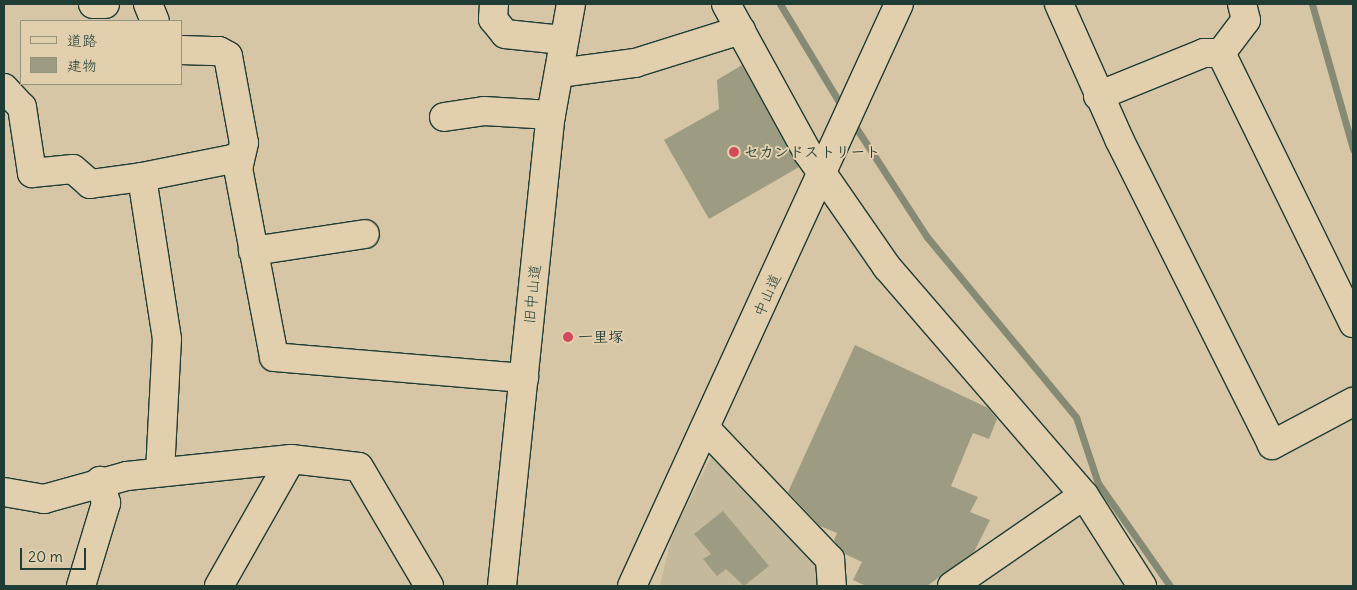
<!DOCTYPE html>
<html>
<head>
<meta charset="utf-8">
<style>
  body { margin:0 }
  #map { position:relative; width:1357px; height:590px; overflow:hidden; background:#d6c6a6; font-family:Delius,"Klee One",sans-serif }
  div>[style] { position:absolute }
  .built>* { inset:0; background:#c5b99b }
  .stream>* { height:7px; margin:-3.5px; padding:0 3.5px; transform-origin:3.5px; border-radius:3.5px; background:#868a74 }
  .building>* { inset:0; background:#9d9c82 }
  .roads { filter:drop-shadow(1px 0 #1f3d34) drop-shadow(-1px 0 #1f3d34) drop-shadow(0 1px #1f3d34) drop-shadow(0 -1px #1f3d34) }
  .minor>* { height:28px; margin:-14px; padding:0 14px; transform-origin:14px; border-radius:14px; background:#e2cfad }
  .highway>* { height:28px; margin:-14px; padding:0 14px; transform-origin:14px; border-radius:14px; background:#e2cfad }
  .dots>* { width:14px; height:14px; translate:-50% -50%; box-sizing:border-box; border:2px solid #e2cfad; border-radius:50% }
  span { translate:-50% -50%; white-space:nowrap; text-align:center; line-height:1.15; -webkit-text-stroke:4px #e2cfad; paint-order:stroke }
  .poi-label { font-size:15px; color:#1f3d34; font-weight:700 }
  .left { translate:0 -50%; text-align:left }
  .street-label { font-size:15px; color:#1f3d34 }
  .frame { position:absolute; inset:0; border:5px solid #1f3d34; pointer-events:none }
  .legend { position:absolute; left:20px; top:20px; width:162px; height:65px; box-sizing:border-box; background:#e2cfad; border:1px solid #94957d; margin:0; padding:6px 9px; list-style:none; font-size:15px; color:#1f3d34 }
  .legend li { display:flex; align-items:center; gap:10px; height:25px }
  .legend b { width:25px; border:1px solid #94957d }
  .scale { position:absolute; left:20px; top:548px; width:66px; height:22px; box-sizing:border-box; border:2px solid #1f3d34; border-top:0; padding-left:6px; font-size:15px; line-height:18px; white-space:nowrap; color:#1f3d34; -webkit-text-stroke:4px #e2cfad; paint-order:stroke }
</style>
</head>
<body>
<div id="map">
  <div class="built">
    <div style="clip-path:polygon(713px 454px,819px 569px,820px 586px,660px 586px,672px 534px)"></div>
  </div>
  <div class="stream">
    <div style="left:780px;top:4px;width:124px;rotate:58.9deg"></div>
    <div style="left:1312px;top:4px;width:151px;rotate:74.2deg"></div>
    <div style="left:853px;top:123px;width:136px;rotate:57deg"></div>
    <div style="left:927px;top:237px;width:234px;rotate:50.4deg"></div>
    <div style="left:1076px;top:417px;width:70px;rotate:71.6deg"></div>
    <div style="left:1098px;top:483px;width:126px;rotate:55deg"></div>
  </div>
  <div class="building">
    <div style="clip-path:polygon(742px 65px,799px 167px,709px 219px,664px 140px,719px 109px,717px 80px)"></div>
    <div style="clip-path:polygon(855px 345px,988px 408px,997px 419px,989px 439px,973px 433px,951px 486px,978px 497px,970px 512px,990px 520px,974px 552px,927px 586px,866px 586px,853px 580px,862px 562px,843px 553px,834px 540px,837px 533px,820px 526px,788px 492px)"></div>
    <div style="clip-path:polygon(723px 511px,769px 566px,744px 586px,726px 569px,717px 576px,703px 559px,711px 554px,694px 534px)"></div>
  </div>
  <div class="roads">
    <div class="minor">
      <div style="left:93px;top:4px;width:12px"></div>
      <div style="left:148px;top:4px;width:18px;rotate:68deg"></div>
      <div style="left:494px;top:4px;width:15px;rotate:94deg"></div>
      <div style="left:493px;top:19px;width:19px;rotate:51deg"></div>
      <div style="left:505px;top:34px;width:58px;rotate:5.9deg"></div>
      <div style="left:726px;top:4px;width:170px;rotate:61.2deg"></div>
      <div style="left:808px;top:153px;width:139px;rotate:55.3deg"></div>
      <div style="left:887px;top:267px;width:301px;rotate:49.2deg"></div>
      <div style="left:1084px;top:495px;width:108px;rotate:57.5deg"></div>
      <div style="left:1059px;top:4px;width:148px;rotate:66deg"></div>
      <div style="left:1119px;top:139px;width:342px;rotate:63.4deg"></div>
      <div style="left:1272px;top:445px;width:92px;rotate:-28deg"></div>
      <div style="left:181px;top:50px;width:38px;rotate:2deg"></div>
      <div style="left:219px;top:51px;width:10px;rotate:29deg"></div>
      <div style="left:228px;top:56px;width:88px;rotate:79.6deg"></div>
      <div style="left:244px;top:143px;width:26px;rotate:103deg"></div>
      <div style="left:1221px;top:53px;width:301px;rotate:63.9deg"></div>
      <div style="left:559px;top:73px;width:77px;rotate:-7.5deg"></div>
      <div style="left:635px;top:63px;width:111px;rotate:-17.3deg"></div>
      <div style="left:4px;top:88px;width:26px;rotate:47deg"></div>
      <div style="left:22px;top:107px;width:67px;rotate:81.4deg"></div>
      <div style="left:32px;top:173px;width:41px;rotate:-5.6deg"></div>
      <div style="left:73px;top:169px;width:23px;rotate:41deg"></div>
      <div style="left:90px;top:184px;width:52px;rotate:-7.7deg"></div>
      <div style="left:1098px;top:96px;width:114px;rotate:-22.1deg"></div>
      <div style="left:1204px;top:53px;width:17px"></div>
      <div style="left:1221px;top:53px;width:41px;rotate:-52.9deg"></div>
      <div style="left:1246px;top:20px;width:16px;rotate:-104deg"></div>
      <div style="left:444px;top:117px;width:40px;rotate:-8.5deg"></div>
      <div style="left:484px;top:111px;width:67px;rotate:3.4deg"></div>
      <div style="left:253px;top:251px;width:113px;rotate:-8.6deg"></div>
      <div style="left:706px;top:429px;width:180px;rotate:46.4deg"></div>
      <div style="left:830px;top:559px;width:27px;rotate:86deg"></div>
      <div style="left:160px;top:472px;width:133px;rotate:-87deg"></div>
      <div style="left:167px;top:339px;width:164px;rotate:-98.8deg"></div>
      <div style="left:142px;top:177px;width:92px;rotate:-11.3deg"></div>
      <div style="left:232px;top:159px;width:11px;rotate:56deg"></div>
      <div style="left:238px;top:168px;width:192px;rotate:79.2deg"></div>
      <div style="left:274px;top:357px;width:251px;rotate:4.8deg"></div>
      <div style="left:4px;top:492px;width:41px;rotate:9.9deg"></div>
      <div style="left:44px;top:499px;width:86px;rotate:-15.5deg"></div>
      <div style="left:127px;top:476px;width:165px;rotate:-5.9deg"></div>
      <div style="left:291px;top:459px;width:68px;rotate:6.7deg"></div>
      <div style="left:359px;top:467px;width:138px;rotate:59.5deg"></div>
      <div style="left:81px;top:586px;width:87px;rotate:-73.2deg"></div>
      <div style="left:106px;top:503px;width:23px;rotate:-105deg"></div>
      <div style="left:219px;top:586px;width:146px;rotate:-60.4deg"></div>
      <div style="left:502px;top:586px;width:474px;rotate:-84.1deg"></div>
      <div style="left:551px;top:115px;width:113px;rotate:-79.8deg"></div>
      <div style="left:952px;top:586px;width:160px;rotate:-34.6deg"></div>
    </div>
    <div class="highway">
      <div style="left:632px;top:586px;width:640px;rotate:-65.36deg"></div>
    </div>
  </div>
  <div class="dots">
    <div style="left:734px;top:152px;background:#d1495b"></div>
    <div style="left:568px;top:337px;background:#d1495b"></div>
  </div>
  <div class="poi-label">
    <span class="left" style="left:744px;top:152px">セカンドストリート</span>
    <span class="left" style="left:578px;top:337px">一里塚</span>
  </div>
  <div class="street-label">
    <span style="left:532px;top:294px;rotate:-84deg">旧中山道</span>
    <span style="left:767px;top:295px;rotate:-66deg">中山道</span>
  </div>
  <div class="frame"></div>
  <ul class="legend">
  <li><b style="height:6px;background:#e2cfad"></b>道路</li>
  <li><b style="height:14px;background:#9d9c82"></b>建物</li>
  </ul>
  <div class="scale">20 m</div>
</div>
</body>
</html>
